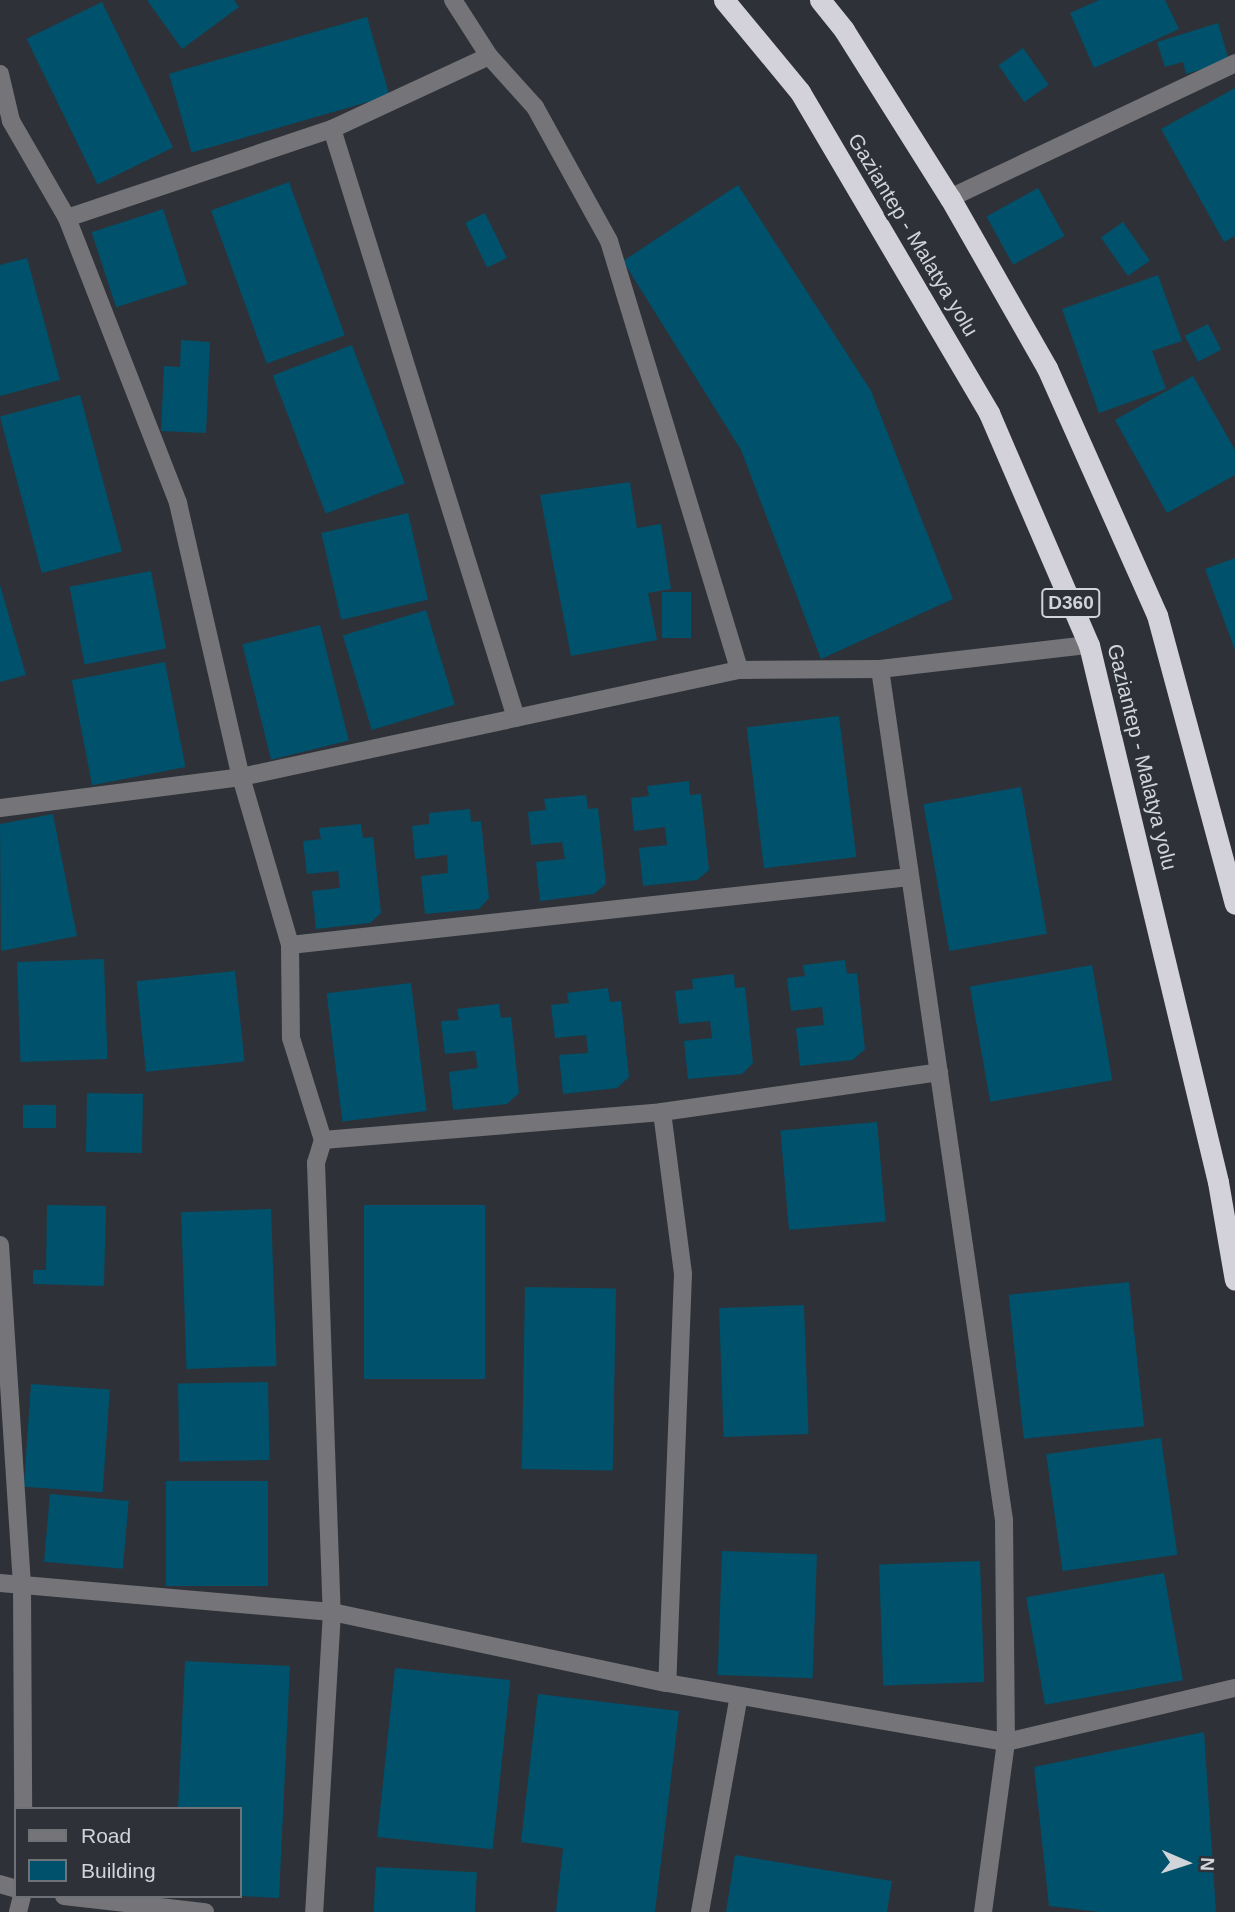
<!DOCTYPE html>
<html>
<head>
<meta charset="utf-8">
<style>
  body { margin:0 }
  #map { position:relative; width:1235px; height:1912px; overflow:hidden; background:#2e3238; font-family:Arial,sans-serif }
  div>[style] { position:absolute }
  .building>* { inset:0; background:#00516b; transform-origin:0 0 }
  .minor>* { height:18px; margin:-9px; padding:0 9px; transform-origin:9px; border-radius:9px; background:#757579 }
  .highway>* { height:21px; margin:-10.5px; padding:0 10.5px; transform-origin:10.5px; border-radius:10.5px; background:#d3d2db }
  span { translate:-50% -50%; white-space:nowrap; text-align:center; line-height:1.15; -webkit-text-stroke:6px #2e3238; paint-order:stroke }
  .shield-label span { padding:2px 5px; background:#2e3238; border:2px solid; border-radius:5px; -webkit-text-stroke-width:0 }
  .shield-label { font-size:19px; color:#d1d4d8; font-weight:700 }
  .street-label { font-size:21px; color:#d1d4d8 }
  .legend { position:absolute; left:14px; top:1807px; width:228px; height:91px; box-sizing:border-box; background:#2e3238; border:2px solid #6f7378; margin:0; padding:9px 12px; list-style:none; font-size:21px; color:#d1d4d8 }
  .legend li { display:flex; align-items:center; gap:14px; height:35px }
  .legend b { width:35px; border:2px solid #6f7378 }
  .north { position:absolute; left:1151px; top:1828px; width:70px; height:70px; -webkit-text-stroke:5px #2e3238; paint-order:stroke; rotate:93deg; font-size:19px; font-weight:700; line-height:28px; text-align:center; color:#d1d4d8 }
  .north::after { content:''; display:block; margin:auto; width:24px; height:32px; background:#d1d4d8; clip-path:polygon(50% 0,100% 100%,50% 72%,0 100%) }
</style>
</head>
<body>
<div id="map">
  <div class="building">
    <div style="clip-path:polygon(147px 0,234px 0,239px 7px,182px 49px)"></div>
    <div style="clip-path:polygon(1099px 0,1165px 0,1179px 29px,1094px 68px,1070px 13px)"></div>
    <div style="left:102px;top:2px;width:162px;height:84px;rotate:64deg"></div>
    <div style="left:367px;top:17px;width:82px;height:206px;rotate:74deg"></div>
    <div style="clip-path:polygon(1218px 23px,1229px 61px,1186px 74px,1183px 62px,1165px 67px,1157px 42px)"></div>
    <div style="left:1023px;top:48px;width:45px;height:30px;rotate:55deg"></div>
    <div style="clip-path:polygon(1235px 88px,1235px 236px,1224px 242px,1161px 129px)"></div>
    <div style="left:289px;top:182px;width:163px;height:83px;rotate:70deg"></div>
    <div style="clip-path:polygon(738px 185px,871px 391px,953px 599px,821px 659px,741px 450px,623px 261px)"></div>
    <div style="left:1038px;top:188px;width:55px;height:59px;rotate:61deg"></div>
    <div style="left:163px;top:209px;width:79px;height:75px;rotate:72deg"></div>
    <div style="left:485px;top:213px;width:50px;height:22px;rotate:64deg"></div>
    <div style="left:1123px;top:222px;width:47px;height:27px;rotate:55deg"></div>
    <div style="clip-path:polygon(27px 258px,60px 380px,0 396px,0 265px)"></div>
    <div style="clip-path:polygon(1158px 275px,1182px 341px,1152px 351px,1166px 389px,1099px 413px,1062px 309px)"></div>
    <div style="left:1208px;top:324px;width:29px;height:26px;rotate:63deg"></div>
    <div style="clip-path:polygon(181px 340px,210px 342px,206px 433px,161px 431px,164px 366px,180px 367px)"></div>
    <div style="left:352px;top:345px;width:148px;height:85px;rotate:69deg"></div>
    <div style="clip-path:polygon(1193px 376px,1235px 450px,1235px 475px,1167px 513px,1115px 420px)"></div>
    <div style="left:80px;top:395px;width:162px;height:83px;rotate:75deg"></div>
    <div style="clip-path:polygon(630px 482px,637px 528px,661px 524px,671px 589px,648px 593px,657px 640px,571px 656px,540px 495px)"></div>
    <div style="left:408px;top:513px;width:89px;height:89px;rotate:77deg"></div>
    <div style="clip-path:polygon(1235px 558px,1235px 650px,1205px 569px)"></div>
    <div style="left:151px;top:571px;width:79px;height:83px;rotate:79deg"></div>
    <div style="clip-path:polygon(0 585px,26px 675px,0 682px)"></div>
    <div style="left:662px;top:592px;width:29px;height:46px"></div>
    <div style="left:426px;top:610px;width:99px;height:87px;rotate:73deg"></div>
    <div style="left:320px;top:625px;width:119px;height:80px;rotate:76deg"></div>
    <div style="left:165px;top:662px;width:107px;height:95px;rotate:79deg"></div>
    <div style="left:839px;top:716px;width:142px;height:93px;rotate:83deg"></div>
    <div style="clip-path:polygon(689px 781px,690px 795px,701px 794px,709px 870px,697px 880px,643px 886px,639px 848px,667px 845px,665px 827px,634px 831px,631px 798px,649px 796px,647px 786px)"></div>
    <div style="left:1021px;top:787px;width:149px;height:99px;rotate:80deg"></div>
    <div style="clip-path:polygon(586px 795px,588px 809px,598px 808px,606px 884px,594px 894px,540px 901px,536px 862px,565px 859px,562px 842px,531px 845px,528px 812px,546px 810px,544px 799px)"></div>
    <div style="clip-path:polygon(470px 809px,471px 822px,481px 821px,489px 898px,479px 909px,425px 914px,421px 876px,448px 873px,447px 855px,415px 859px,412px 826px,429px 824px,429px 813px)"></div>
    <div style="clip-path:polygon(53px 814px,77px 936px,1px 951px,0 824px)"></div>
    <div style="clip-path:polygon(361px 824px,363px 838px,373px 837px,381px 913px,370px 923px,316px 929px,312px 891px,340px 888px,338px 871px,307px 874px,303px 841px,321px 839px,319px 828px)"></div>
    <div style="left:104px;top:959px;width:100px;height:87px;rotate:88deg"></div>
    <div style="clip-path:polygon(845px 960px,847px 974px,857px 973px,865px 1049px,853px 1060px,800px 1066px,796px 1028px,824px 1025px,822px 1007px,791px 1011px,787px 978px,805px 976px,803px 965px)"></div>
    <div style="left:1092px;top:965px;width:117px;height:124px;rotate:80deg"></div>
    <div style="left:235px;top:971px;width:91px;height:99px;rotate:84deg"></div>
    <div style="clip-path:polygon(734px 974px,735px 988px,745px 987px,753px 1063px,742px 1074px,688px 1079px,684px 1041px,712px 1038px,710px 1021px,679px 1024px,675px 991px,693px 989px,692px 979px)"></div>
    <div style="left:411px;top:983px;width:129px;height:85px;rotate:83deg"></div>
    <div style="clip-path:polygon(608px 988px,610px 1002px,621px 1001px,629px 1077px,617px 1088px,563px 1094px,559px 1055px,588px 1053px,586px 1035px,555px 1038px,551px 1005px,569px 1003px,567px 993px)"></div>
    <div style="clip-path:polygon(499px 1004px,501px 1018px,511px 1017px,519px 1093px,507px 1104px,453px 1110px,449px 1072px,478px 1068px,475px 1051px,445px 1054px,441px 1021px,459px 1020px,457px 1009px)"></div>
    <div style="left:87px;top:1093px;width:56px;height:59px;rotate:1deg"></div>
    <div style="left:23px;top:1105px;width:33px;height:23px"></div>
    <div style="left:877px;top:1122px;width:100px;height:97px;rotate:85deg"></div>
    <div style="clip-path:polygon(47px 1205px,106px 1206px,104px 1286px,33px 1284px,33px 1270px,46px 1270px)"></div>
    <div style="left:364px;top:1205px;width:121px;height:174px"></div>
    <div style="left:271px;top:1209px;width:157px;height:90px;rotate:88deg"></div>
    <div style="left:1129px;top:1282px;width:145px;height:121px;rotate:84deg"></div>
    <div style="left:525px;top:1287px;width:91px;height:182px;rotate:1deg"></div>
    <div style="left:804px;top:1305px;width:129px;height:85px;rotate:88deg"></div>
    <div style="left:268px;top:1382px;width:78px;height:90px;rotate:89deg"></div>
    <div style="left:31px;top:1384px;width:79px;height:103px;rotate:4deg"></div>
    <div style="left:1161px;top:1438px;width:118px;height:116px;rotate:82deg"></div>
    <div style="left:166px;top:1481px;width:102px;height:105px"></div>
    <div style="left:50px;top:1494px;width:79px;height:68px;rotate:5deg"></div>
    <div style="left:722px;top:1551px;width:95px;height:124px;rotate:2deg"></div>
    <div style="left:980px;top:1561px;width:121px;height:101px;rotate:88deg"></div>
    <div style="left:1164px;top:1573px;width:109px;height:140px;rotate:80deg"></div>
    <div style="clip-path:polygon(185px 1661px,290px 1666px,279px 1898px,240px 1896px,240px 1809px,178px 1809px)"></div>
    <div style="left:395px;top:1668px;width:116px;height:170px;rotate:6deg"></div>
    <div style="clip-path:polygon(538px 1694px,679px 1711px,655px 1912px,556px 1912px,563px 1848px,521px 1842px)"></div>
    <div style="clip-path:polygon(1204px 1732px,1216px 1912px,1100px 1912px,1049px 1906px,1034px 1767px)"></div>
    <div style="clip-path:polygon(735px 1855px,892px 1881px,887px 1912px,726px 1912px)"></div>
    <div style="left:376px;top:1867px;width:101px;height:45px;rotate:3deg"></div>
  </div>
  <div class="minor">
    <div style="left:453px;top:0;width:67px;rotate:57.3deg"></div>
    <div style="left:489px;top:56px;width:69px;rotate:48deg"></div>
    <div style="left:535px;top:107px;width:153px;rotate:61.1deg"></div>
    <div style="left:609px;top:241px;width:448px;rotate:73.1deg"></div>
    <div style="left:0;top:74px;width:48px;rotate:76.8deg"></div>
    <div style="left:11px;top:121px;width:112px;rotate:60deg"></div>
    <div style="left:67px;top:218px;width:306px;rotate:68.7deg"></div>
    <div style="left:178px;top:503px;width:281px;rotate:77.1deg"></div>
    <div style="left:241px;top:777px;width:175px;rotate:73.7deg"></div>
    <div style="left:290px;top:945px;width:93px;rotate:89.4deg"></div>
    <div style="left:291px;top:1038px;width:107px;rotate:72.6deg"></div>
    <div style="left:323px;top:1140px;width:24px;rotate:107deg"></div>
    <div style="left:316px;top:1163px;width:449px;rotate:88deg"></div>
    <div style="left:332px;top:1612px;width:301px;rotate:93.4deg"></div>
    <div style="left:332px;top:129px;width:617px;rotate:72.65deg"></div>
    <div style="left:950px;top:198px;width:315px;rotate:-25.3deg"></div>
    <div style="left:67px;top:218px;width:280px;rotate:-18.6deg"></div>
    <div style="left:332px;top:129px;width:173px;rotate:-24.9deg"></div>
    <div style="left:880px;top:669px;width:860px;rotate:81.71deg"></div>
    <div style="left:1004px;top:1520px;width:222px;rotate:89.5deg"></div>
    <div style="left:1006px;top:1742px;width:172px;rotate:97.7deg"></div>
    <div style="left:0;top:808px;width:243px;rotate:-7.3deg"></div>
    <div style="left:241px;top:777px;width:509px;rotate:-12.13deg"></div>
    <div style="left:739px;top:670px;width:141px;rotate:-0.4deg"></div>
    <div style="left:880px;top:669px;width:210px;rotate:-6.6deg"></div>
    <div style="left:290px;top:945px;width:623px;rotate:-6.27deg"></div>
    <div style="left:662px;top:1112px;width:163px;rotate:82.6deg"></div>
    <div style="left:683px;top:1274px;width:409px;rotate:92.2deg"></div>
    <div style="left:323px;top:1140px;width:340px;rotate:-4.7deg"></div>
    <div style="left:662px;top:1112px;width:280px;rotate:-8.2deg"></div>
    <div style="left:0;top:1245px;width:341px;rotate:86.3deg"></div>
    <div style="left:22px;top:1585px;width:224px;rotate:89.7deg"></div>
    <div style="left:0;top:1583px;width:333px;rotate:5deg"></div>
    <div style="left:332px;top:1612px;width:342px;rotate:12deg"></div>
    <div style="left:667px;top:1683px;width:344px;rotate:9.9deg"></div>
    <div style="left:1006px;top:1742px;width:235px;rotate:-13.3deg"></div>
    <div style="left:0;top:1884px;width:17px;rotate:17deg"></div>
    <div style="left:64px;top:1896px;width:142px;rotate:6.5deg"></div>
    <div style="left:18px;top:1912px;width:16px;rotate:-76deg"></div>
    <div style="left:700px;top:1912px;width:219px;rotate:-79.8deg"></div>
  </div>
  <div class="highway">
    <div style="left:724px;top:0;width:119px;rotate:50.4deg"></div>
    <div style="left:800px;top:92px;width:373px;rotate:59.5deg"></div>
    <div style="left:989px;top:413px;width:253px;rotate:66.7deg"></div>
    <div style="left:1089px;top:645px;width:552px;rotate:76.49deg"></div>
    <div style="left:1218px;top:1182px;width:99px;rotate:80.2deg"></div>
    <div style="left:820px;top:0;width:38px;rotate:51deg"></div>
    <div style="left:844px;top:30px;width:199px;rotate:57.8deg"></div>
    <div style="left:950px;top:198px;width:196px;rotate:60.3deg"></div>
    <div style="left:1047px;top:368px;width:270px;rotate:66deg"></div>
    <div style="left:1157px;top:615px;width:299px;rotate:74.9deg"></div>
  </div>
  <div class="shield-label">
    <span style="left:1071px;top:603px">D360</span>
  </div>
  <div class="street-label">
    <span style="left:913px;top:235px;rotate:59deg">Gaziantep - Malatya yolu</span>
    <span style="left:1142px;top:757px;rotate:76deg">Gaziantep - Malatya yolu</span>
  </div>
  <ul class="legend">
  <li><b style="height:9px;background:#757579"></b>Road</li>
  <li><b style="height:19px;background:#00516b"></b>Building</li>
  </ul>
  <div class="north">N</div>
</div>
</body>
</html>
